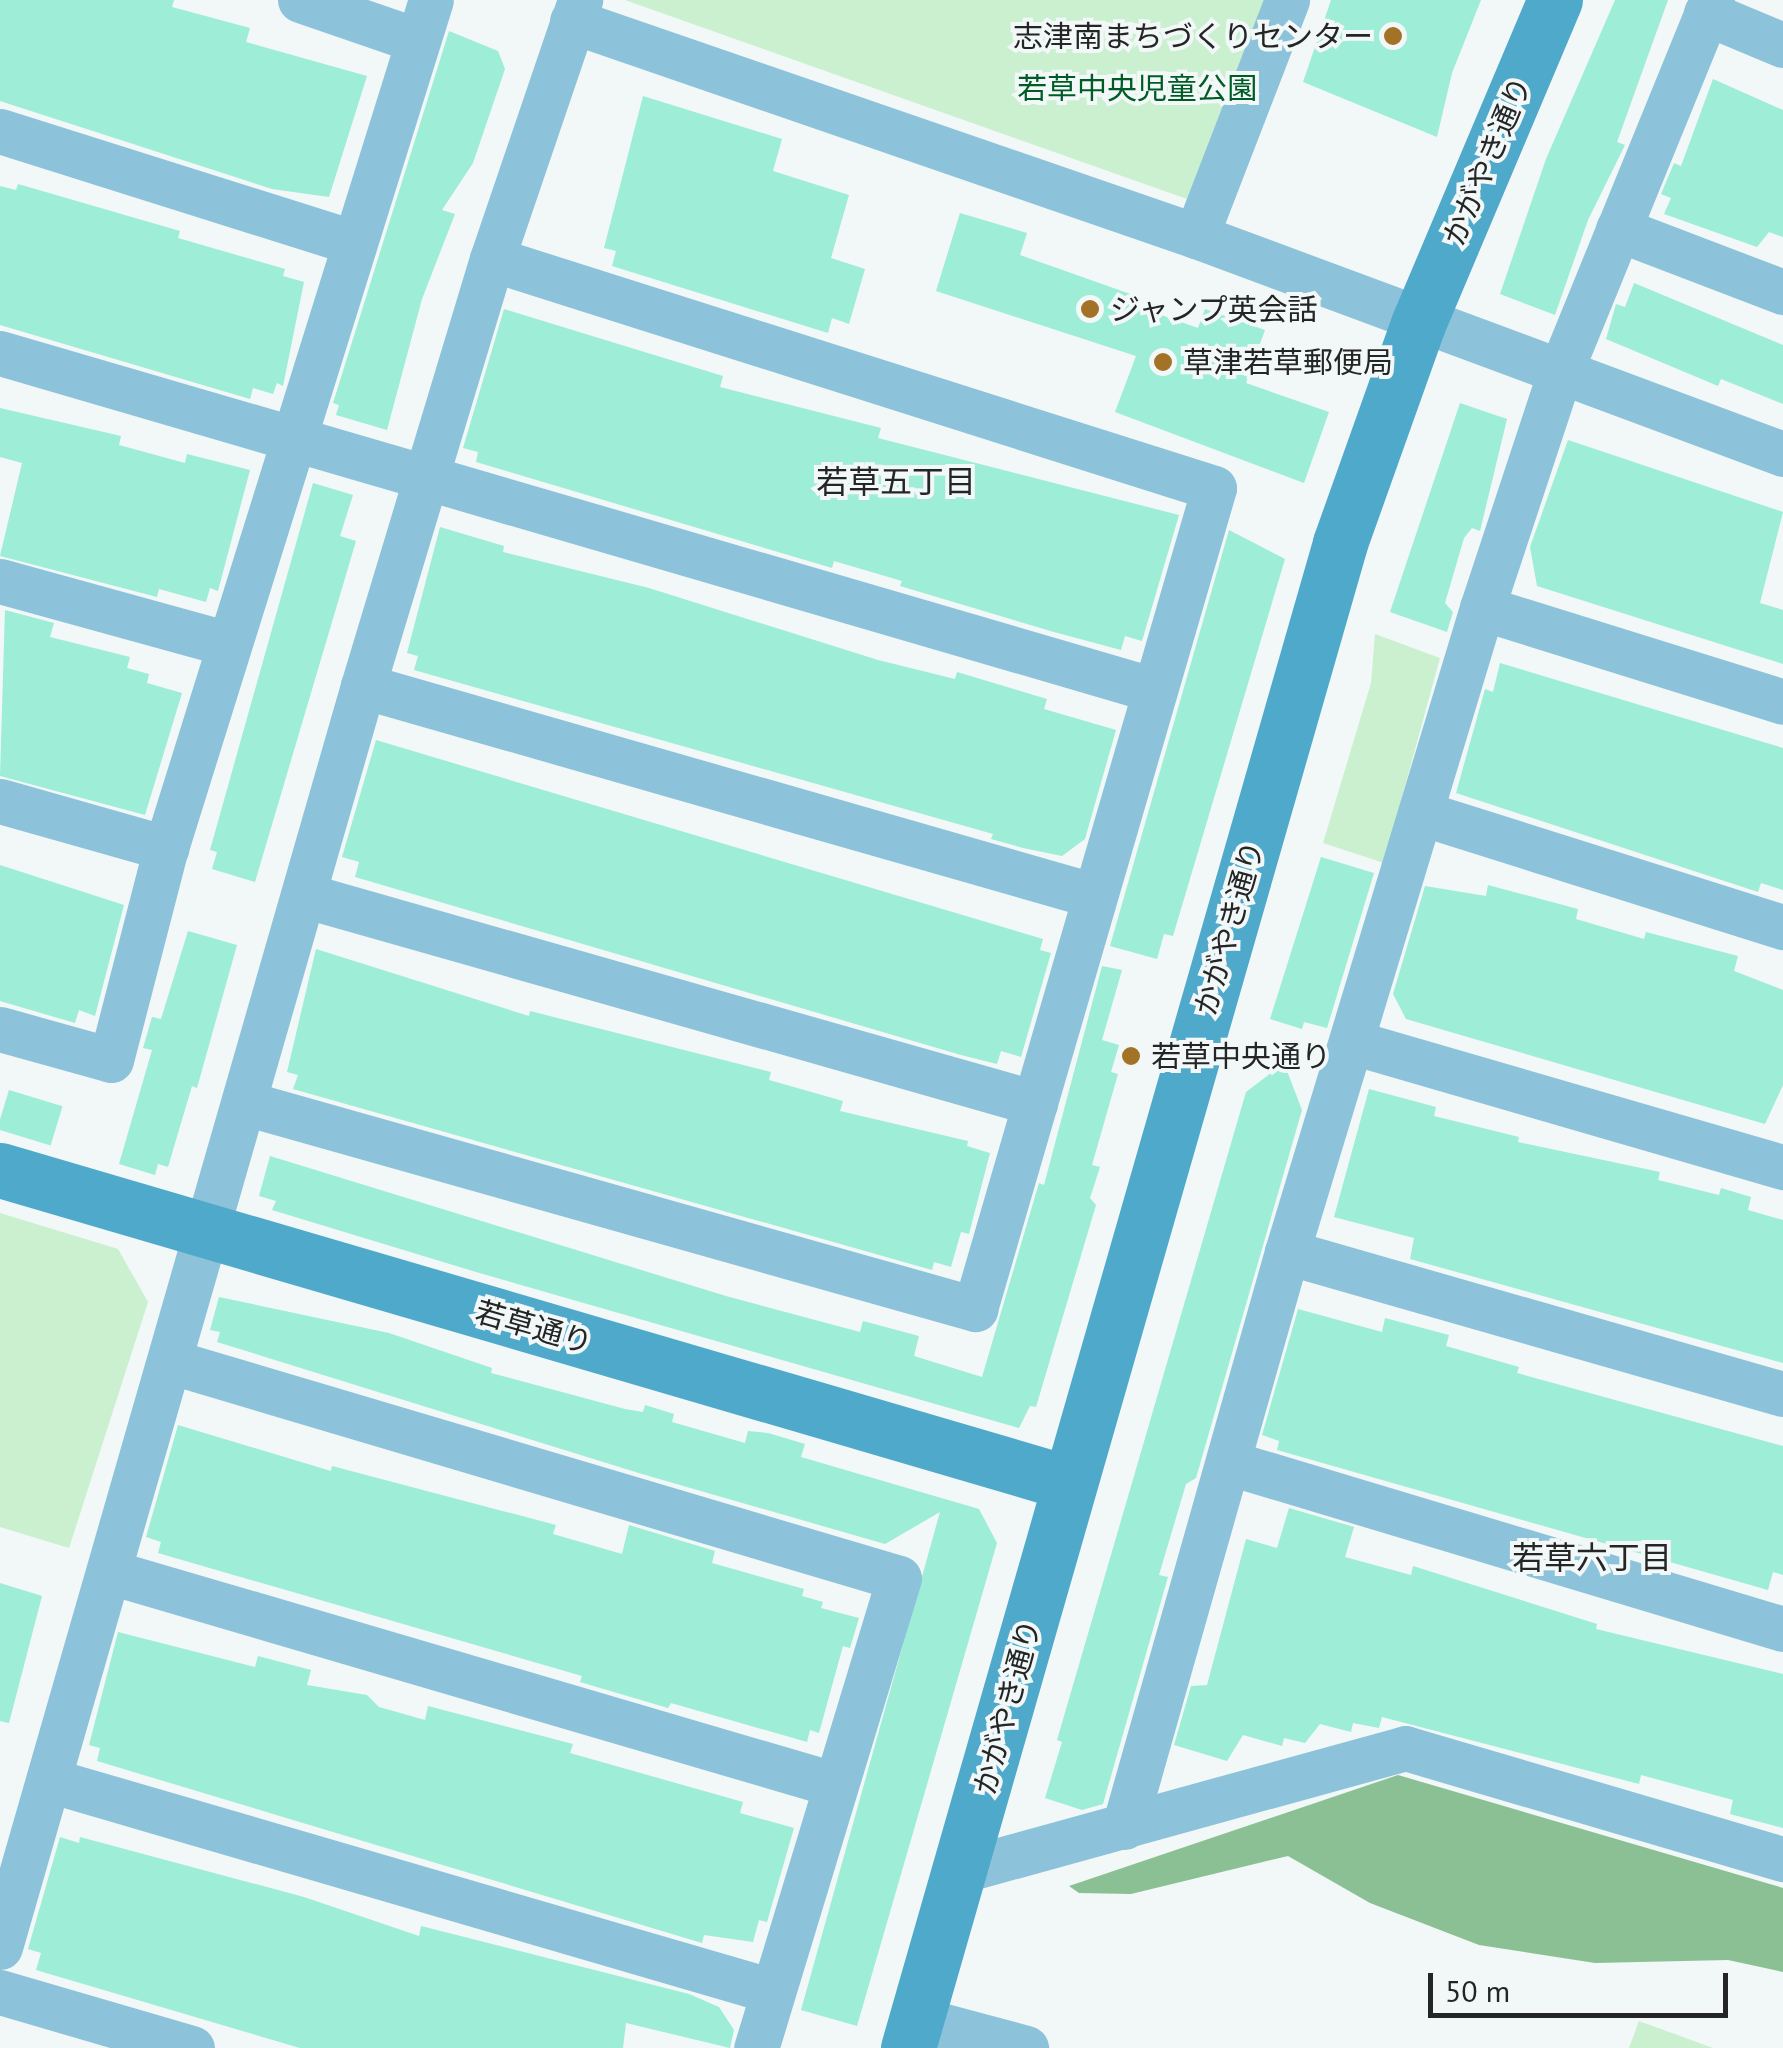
<!DOCTYPE html>
<html>
<head>
<meta charset="utf-8">
<style>
  body { margin:0 }
  #map { position:relative; width:1783px; height:2048px; overflow:hidden; background:#f2f7f7; font-family:"PT Sans","Noto Sans JP",sans-serif }
  div>[style] { position:absolute }
  .green>* { inset:0; background:#caf0d0 }
  .forest>* { inset:0; background:#8ac094 }
  .building>* { inset:0; background:#9dedd7; transform-origin:0 0 }
  .street>* { height:45px; margin:-22.5px; padding:0 22.5px; transform-origin:22.5px; border-radius:22.5px; background:#8dc3da }
  .secondary>* { height:55px; margin:-27.5px; padding:0 27.5px; transform-origin:27.5px; border-radius:27.5px; background:#4fa9cb }
  .dots>* { width:28px; height:28px; translate:-50% -50%; box-sizing:border-box; border:5px solid #f2f7f7; border-radius:50% }
  span { translate:-50% -50%; white-space:nowrap; text-align:center; line-height:1.15; -webkit-text-stroke:8px #f2f7f7; paint-order:stroke }
  .poi-label { font-size:30px; color:#242525 }
  .right { translate:-100% -50%; text-align:right }
  .left { translate:0 -50%; text-align:left }
  .park-label { font-size:30px; color:#005c26 }
  .street-label { font-size:30px; color:#242525 }
  .neighbourhood-label { font-size:32px; color:#242525 }
  .scale { position:absolute; left:1428px; top:1973px; width:300px; height:45px; box-sizing:border-box; border:5px solid #242525; border-top:0; padding-left:12px; font-size:30px; line-height:35px; white-space:nowrap; color:#242525; -webkit-text-stroke:8px #f2f7f7; paint-order:stroke }
</style>
</head>
<body>
<div id="map">
  <div class="green">
    <div style="clip-path:polygon(625px 0,1268px 0,1187px 199px)"></div>
    <div style="clip-path:polygon(1375px 634px,1440px 658px,1384px 863px,1323px 843px,1371px 683px)"></div>
    <div style="clip-path:polygon(0 1213px,118px 1249px,148px 1302px,69px 1548px,0 1527px)"></div>
    <div style="clip-path:polygon(1639px 2021px,1713px 2048px,1629px 2048px)"></div>
  </div>
  <div class="forest">
    <div style="clip-path:polygon(1398px 1775px,1783px 1888px,1783px 1972px,1728px 1960px,1595px 1963px,1479px 1945px,1370px 1903px,1288px 1856px,1131px 1894px,1079px 1893px,1069px 1886px)"></div>
  </div>
  <div class="building">
    <div style="clip-path:polygon(0 0,174px 0,172px 7px,250px 28px,246px 42px,367px 76px,329px 197px,272px 189px,0 101px)"></div>
    <div style="clip-path:polygon(1331px 0,1481px 0,1452px 73px,1437px 137px,1303px 82px)"></div>
    <div style="clip-path:polygon(1615px 0,1668px 0,1617px 142px,1625px 145px,1588px 220px,1555px 315px,1500px 294px,1546px 159px)"></div>
    <div style="clip-path:polygon(449px 31px,498px 51px,505px 69px,473px 163px,442px 210px,455px 214px,422px 299px,387px 430px,336px 415px,339px 405px,333px 403px)"></div>
    <div style="clip-path:polygon(1713px 79px,1783px 110px,1783px 237px,1769px 232px,1757px 247px,1664px 214px,1671px 198px,1661px 194px,1674px 163px,1681px 166px)"></div>
    <div style="clip-path:polygon(643px 96px,782px 139px,773px 171px,849px 195px,831px 258px,865px 269px,849px 324px,832px 318px,828px 333px,612px 266px,616px 251px,604px 248px)"></div>
    <div style="clip-path:polygon(18px 184px,180px 231px,178px 238px,285px 269px,283px 276px,304px 282px,283px 386px,277px 383px,273px 394px,253px 388px,250px 399px,0 325px,0 186px,16px 190px)"></div>
    <div style="clip-path:polygon(960px 213px,1027px 233px,1020px 255px,1136px 296px,1133px 305px,1198px 328px,1205px 309px,1265px 330px,1246px 383px,1329px 412px,1304px 483px,1115px 412px,1136px 356px,936px 291px)"></div>
    <div style="clip-path:polygon(1634px 283px,1783px 345px,1783px 404px,1721px 379px,1718px 386px,1606px 339px,1616px 304px,1625px 307px)"></div>
    <div style="clip-path:polygon(504px 309px,723px 376px,720px 387px,881px 428px,878px 438px,1179px 515px,1142px 641px,1125px 636px,1121px 650px,1054px 632px,900px 586px,902px 581px,834px 561px,832px 568px,476px 462px,478px 452px,463px 448px)"></div>
    <div style="clip-path:polygon(1460px 403px,1507px 419px,1480px 531px,1472px 528px,1464px 538px,1445px 603px,1453px 612px,1447px 632px,1390px 612px)"></div>
    <div style="clip-path:polygon(0 408px,121px 436px,119px 445px,185px 463px,187px 454px,250px 470px,218px 591px,210px 588px,206px 602px,159px 589px,157px 597px,0 556px,22px 463px,0 457px)"></div>
    <div style="clip-path:polygon(1568px 440px,1783px 512px,1760px 603px,1783px 610px,1783px 664px,1537px 586px,1530px 547px)"></div>
    <div style="clip-path:polygon(313px 483px,353px 495px,340px 536px,356px 541px,255px 882px,212px 869px,217px 852px,210px 850px)"></div>
    <div style="clip-path:polygon(440px 527px,504px 546px,503px 552px,649px 588px,878px 660px,955px 679px,957px 672px,1047px 699px,1044px 709px,1116px 730px,1085px 839px,1062px 856px,1023px 848px,991px 839px,993px 834px,414px 670px,418px 656px,407px 653px)"></div>
    <div style="clip-path:polygon(1229px 530px,1285px 559px,1173px 936px,1164px 934px,1157px 959px,1110px 946px)"></div>
    <div style="clip-path:polygon(5px 610px,54px 623px,50px 637px,130px 657px,127px 668px,149px 674px,147px 683px,182px 693px,145px 815px,0 776px)"></div>
    <div style="clip-path:polygon(1500px 663px,1783px 748px,1783px 890px,1761px 883px,1758px 892px,1456px 793px,1485px 689px,1493px 692px)"></div>
    <div style="clip-path:polygon(376px 740px,1043px 939px,1040px 950px,1051px 953px,1021px 1057px,1001px 1051px,997px 1064px,961px 1055px,355px 877px,359px 862px,342px 857px)"></div>
    <div style="clip-path:polygon(1321px 857px,1374px 873px,1327px 1028px,1304px 1022px,1302px 1029px,1270px 1019px)"></div>
    <div style="clip-path:polygon(0 865px,124px 905px,95px 1016px,79px 1010px,75px 1023px,0 1001px)"></div>
    <div style="clip-path:polygon(1488px 885px,1578px 909px,1576px 919px,1644px 939px,1646px 932px,1738px 956px,1734px 971px,1783px 990px,1783px 1085px,1765px 1124px,1406px 1019px,1393px 994px,1425px 886px,1486px 896px)"></div>
    <div style="clip-path:polygon(188px 931px,237px 945px,197px 1088px,192px 1086px,168px 1167px,158px 1164px,155px 1175px,119px 1164px,152px 1050px,143px 1048px,152px 1017px,161px 1019px)"></div>
    <div style="clip-path:polygon(316px 949px,529px 1016px,530px 1011px,771px 1072px,769px 1080px,843px 1101px,840px 1111px,968px 1141px,967px 1146px,990px 1153px,969px 1234px,961px 1232px,951px 1267px,934px 1262px,932px 1270px,293px 1089px,298px 1075px,287px 1072px)"></div>
    <div style="clip-path:polygon(1102px 966px,1122px 970px,1102px 1040px,1119px 1045px,1111px 1072px,1118px 1074px,1092px 1165px,1100px 1167px,1090px 1198px,1096px 1205px,1036px 1407px,1030px 1406px,1019px 1428px,476px 1272px,272px 1210px,276px 1201px,259px 1196px,270px 1156px,726px 1296px,860px 1332px,863px 1321px,919px 1336px,914px 1356px,982px 1377px,1039px 1183px,1044px 1185px)"></div>
    <div style="clip-path:polygon(1284px 1063px,1302px 1110px,1196px 1478px,1186px 1484px,1159px 1575px,1168px 1577px,1103px 1804px,1082px 1810px,1045px 1798px,1062px 1742px,1057px 1740px,1246px 1092px)"></div>
    <div style="clip-path:polygon(1369px 1089px,1436px 1107px,1434px 1116px,1519px 1137px,1518px 1142px,1660px 1172px,1658px 1180px,1719px 1195px,1721px 1188px,1751px 1197px,1748px 1210px,1783px 1220px,1783px 1363px,1410px 1259px,1414px 1238px,1334px 1217px)"></div>
    <div style="left:9px;top:1090px;width:56px;height:41px;rotate:17deg"></div>
    <div style="clip-path:polygon(219px 1297px,389px 1333px,492px 1368px,491px 1373px,625px 1409px,643px 1412px,645px 1405px,674px 1414px,672px 1422px,745px 1443px,748px 1431px,768px 1433px,805px 1444px,801px 1457px,979px 1509px,997px 1543px,857px 2026px,801px 2010px,940px 1512px,885px 1544px,642px 1474px,217px 1342px,220px 1332px,210px 1330px)"></div>
    <div style="clip-path:polygon(1298px 1309px,1382px 1332px,1385px 1318px,1449px 1335px,1446px 1346px,1519px 1367px,1517px 1373px,1783px 1446px,1783px 1575px,1773px 1572px,1768px 1590px,1277px 1450px,1279px 1441px,1262px 1435px)"></div>
    <div style="clip-path:polygon(178px 1425px,331px 1471px,332px 1466px,556px 1525px,553px 1534px,622px 1554px,629px 1525px,715px 1551px,712px 1563px,804px 1589px,802px 1596px,823px 1602px,821px 1608px,859px 1618px,850px 1648px,843px 1646px,819px 1733px,810px 1730px,807px 1742px,671px 1703px,668px 1708px,580px 1682px,582px 1676px,158px 1553px,161px 1542px,146px 1537px)"></div>
    <div style="clip-path:polygon(1289px 1508px,1354px 1527px,1345px 1557px,1411px 1575px,1413px 1566px,1597px 1624px,1596px 1629px,1783px 1674px,1783px 1828px,1730px 1814px,1733px 1800px,1641px 1775px,1639px 1784px,1382px 1717px,1379px 1728px,1353px 1723px,1351px 1732px,1320px 1724px,1305px 1743px,1284px 1738px,1282px 1746px,1243px 1735px,1227px 1761px,1174px 1745px,1191px 1686px,1207px 1685px,1246px 1539px,1277px 1548px)"></div>
    <div style="clip-path:polygon(0 1583px,42px 1596px,9px 1723px,0 1721px)"></div>
    <div style="clip-path:polygon(118px 1632px,255px 1667px,258px 1656px,311px 1670px,307px 1685px,367px 1695px,379px 1707px,425px 1720px,428px 1706px,573px 1744px,570px 1753px,743px 1802px,740px 1813px,794px 1828px,767px 1922px,759px 1920px,753px 1942px,704px 1935px,702px 1943px,97px 1761px,100px 1748px,89px 1745px)"></div>
    <div style="clip-path:polygon(60px 1837px,79px 1843px,80px 1837px,304px 1897px,419px 1936px,421px 1926px,689px 1994px,719px 2007px,734px 2030px,730px 2048px,626px 2023px,623px 2048px,300px 2048px,36px 1970px,41px 1953px,28px 1949px)"></div>
  </div>
  <div class="street">
    <div style="left:300px;top:0;width:123px;rotate:19deg"></div>
    <div style="left:1706px;top:13px;width:83px;rotate:22.6deg"></div>
    <div style="left:572px;top:21px;width:660px;rotate:19.01deg"></div>
    <div style="left:1196px;top:236px;width:626px;rotate:20.37deg"></div>
    <div style="left:0;top:131px;width:370px;rotate:17.5deg"></div>
    <div style="left:1618px;top:229px;width:177px;rotate:20.9deg"></div>
    <div style="left:1196px;top:236px;width:253px;rotate:-68.9deg"></div>
    <div style="left:0;top:353px;width:1203px;rotate:16.27deg"></div>
    <div style="left:0;top:581px;width:237px;rotate:15.4deg"></div>
    <div style="left:1482px;top:608px;width:315px;rotate:17.3deg"></div>
    <div style="left:363px;top:686px;width:758px;rotate:16deg"></div>
    <div style="left:0;top:801px;width:173px;rotate:15.8deg"></div>
    <div style="left:1421px;top:813px;width:380px;rotate:17.5deg"></div>
    <div style="left:307px;top:896px;width:757px;rotate:15.87deg"></div>
    <div style="left:0;top:1029px;width:115px;rotate:15.6deg"></div>
    <div style="left:111px;top:1060px;width:219px;rotate:-75.5deg"></div>
    <div style="left:166px;top:848px;width:888px;rotate:-72.65deg"></div>
    <div style="left:1352px;top:1042px;width:449px;rotate:16.2deg"></div>
    <div style="left:245px;top:1103px;width:759px;rotate:15.76deg"></div>
    <div style="left:975px;top:1309px;width:855px;rotate:-73.77deg"></div>
    <div style="left:1214px;top:488px;width:757px;rotate:-162.4deg"></div>
    <div style="left:1287px;top:1252px;width:516px;rotate:15.98deg"></div>
    <div style="left:172px;top:1362px;width:758px;rotate:16.55deg"></div>
    <div style="left:899px;top:1578px;width:491px;rotate:106.9deg"></div>
    <div style="left:1230px;top:1463px;width:577px;rotate:16.71deg"></div>
    <div style="left:110px;top:1572px;width:753px;rotate:16.34deg"></div>
    <div style="left:49px;top:1780px;width:753px;rotate:16.27deg"></div>
    <div style="left:1124px;top:1827px;width:598px;rotate:-74.17deg"></div>
    <div style="left:1287px;top:1252px;width:673px;rotate:-73.15deg"></div>
    <div style="left:1482px;top:608px;width:245px;rotate:-71.7deg"></div>
    <div style="left:1559px;top:375px;width:405px;rotate:-67.8deg"></div>
    <div style="left:963px;top:1870px;width:459px;rotate:-15.4deg"></div>
    <div style="left:1405px;top:1748px;width:394px;rotate:16.4deg"></div>
    <div style="left:0;top:1947px;width:1312px;rotate:-73.94deg"></div>
    <div style="left:363px;top:686px;width:446px;rotate:-73.2deg"></div>
    <div style="left:492px;top:259px;width:274px;rotate:-71.2deg"></div>
    <div style="left:0;top:1992px;width:200px;rotate:16.3deg"></div>
    <div style="left:918px;top:2019px;width:112px;rotate:15deg"></div>
  </div>
  <div class="secondary">
    <div style="left:0;top:1170px;width:1114px;rotate:16.32deg"></div>
    <div style="left:908px;top:2048px;width:1566px;rotate:-73.98deg"></div>
    <div style="left:1340px;top:543px;width:232px;rotate:-70.4deg"></div>
    <div style="left:1418px;top:324px;width:352px;rotate:-67.1deg"></div>
  </div>
  <div class="dots">
    <div style="left:1393px;top:36px;background:#a37227"></div>
    <div style="left:1090px;top:309px;background:#a37227"></div>
    <div style="left:1163px;top:362px;background:#a37227"></div>
    <div style="left:1131px;top:1056px;background:#a37227"></div>
  </div>
  <div class="poi-label">
    <span class="right" style="left:1373px;top:36px">志津南まちづくりセンター</span>
    <span class="left" style="left:1110px;top:309px">ジャンプ英会話</span>
    <span class="left" style="left:1183px;top:362px">草津若草郵便局</span>
    <span class="left" style="left:1151px;top:1056px">若草中央通り</span>
  </div>
  <div class="park-label">
    <span style="left:1137px;top:88px">若草中央児童公園</span>
  </div>
  <div class="street-label">
    <span style="left:1487px;top:161px;rotate:-67deg">かがやき通り</span>
    <span style="left:1229px;top:928px;rotate:-74deg">かがやき通り</span>
    <span style="left:534px;top:1327px;rotate:16deg">若草通り</span>
    <span style="left:1007px;top:1707px;rotate:-75deg">かがやき通り</span>
  </div>
  <div class="neighbourhood-label">
    <span style="left:896px;top:481px">若草五丁目</span>
    <span style="left:1592px;top:1557px">若草六丁目</span>
  </div>
  <div class="scale">50 m</div>
</div>
</body>
</html>
